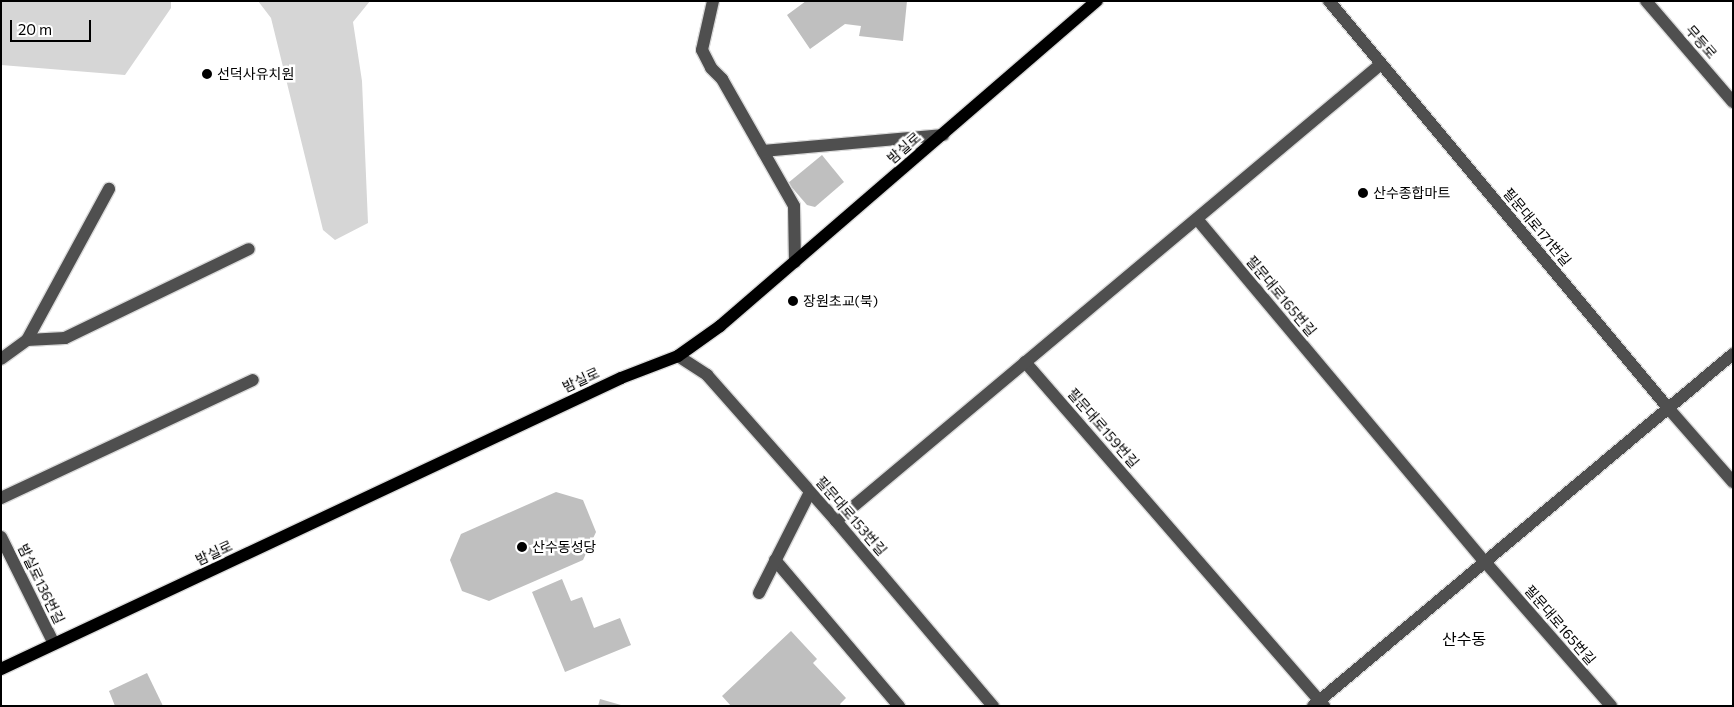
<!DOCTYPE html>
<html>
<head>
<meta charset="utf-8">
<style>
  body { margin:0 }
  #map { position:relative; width:1734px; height:707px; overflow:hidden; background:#fff; font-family:Commissioner,"Noto Sans KR",sans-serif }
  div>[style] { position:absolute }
  .green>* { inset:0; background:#d6d6d6 }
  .building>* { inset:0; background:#bfbfbf }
  .roads { filter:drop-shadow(1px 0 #dbdbdb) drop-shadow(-1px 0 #dbdbdb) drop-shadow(0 1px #dbdbdb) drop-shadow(0 -1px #dbdbdb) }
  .minor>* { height:12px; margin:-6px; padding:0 6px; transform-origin:6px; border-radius:6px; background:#4f4f4f }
  .major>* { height:12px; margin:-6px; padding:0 6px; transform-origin:6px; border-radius:6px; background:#000 }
  .dots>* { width:14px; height:14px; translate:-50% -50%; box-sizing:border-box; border:2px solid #fff; border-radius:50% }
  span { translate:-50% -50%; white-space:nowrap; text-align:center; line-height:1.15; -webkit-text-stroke:5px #fff; paint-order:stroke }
  .street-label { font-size:14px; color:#000 }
  .poi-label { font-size:14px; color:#000 }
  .left { translate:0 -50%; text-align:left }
  .quarter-label { font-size:16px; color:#000 }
  .frame { position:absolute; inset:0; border:2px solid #000; pointer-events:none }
  .scale { position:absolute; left:10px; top:20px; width:81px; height:22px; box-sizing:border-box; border:2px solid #000; border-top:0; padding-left:6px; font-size:15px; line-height:18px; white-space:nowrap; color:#000; -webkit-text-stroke:4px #fff; paint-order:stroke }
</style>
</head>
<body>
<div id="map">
  <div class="green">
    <div style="clip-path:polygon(1px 1px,171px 1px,171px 8px,125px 75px,1px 65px)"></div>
    <div style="clip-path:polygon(258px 1px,370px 1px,353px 22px,362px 81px,368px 223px,335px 240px,323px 230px,271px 18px)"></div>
  </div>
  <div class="building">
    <div style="clip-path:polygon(806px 1px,907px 1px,903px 41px,859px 36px,861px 26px,845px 24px,810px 49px,787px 15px)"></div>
    <div style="clip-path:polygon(822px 155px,844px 182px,815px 207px,807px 205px,788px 183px)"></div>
    <div style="clip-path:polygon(556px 492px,583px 500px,596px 532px,583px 560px,489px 601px,462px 591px,450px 560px,461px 534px)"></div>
    <div style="clip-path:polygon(562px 579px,571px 601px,582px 597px,594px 628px,620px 618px,631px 645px,565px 672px,532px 592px)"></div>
    <div style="clip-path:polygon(791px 631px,817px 659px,813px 663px,846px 698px,840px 704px,841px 706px,731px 706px,722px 696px)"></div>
    <div style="clip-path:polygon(147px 673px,163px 706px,115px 706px,109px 691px)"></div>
    <div style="clip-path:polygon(600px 699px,621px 705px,621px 706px,598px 706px)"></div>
  </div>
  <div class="roads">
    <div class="minor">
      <div style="left:713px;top:1px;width:50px;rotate:102.7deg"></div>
      <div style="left:702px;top:50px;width:20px;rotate:63deg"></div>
      <div style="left:711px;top:68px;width:16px;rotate:45deg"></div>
      <div style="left:722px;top:79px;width:146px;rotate:60.4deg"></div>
      <div style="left:794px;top:206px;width:56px;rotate:89deg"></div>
      <div style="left:1329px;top:1px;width:531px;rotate:50.19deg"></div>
      <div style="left:1669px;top:409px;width:97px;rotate:48.8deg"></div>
      <div style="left:1646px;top:1px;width:133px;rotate:49.3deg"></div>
      <div style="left:763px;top:151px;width:181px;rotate:-5.1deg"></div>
      <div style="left:1197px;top:219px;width:449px;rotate:50deg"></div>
      <div style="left:1486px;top:563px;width:190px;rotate:48.8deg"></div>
      <div style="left:27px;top:340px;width:38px;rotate:-3deg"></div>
      <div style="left:65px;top:338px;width:204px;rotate:-25.8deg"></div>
      <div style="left:678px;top:356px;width:35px;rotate:33deg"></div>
      <div style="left:707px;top:375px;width:195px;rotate:48.5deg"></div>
      <div style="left:836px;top:521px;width:243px;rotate:49.7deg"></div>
      <div style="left:1px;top:359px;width:32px;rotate:-36deg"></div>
      <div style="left:27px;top:340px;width:172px;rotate:-61.5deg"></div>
      <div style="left:1025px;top:362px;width:456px;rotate:49deg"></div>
      <div style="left:1px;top:498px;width:278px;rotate:-25.1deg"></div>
      <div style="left:836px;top:521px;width:711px;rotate:-39.98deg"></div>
      <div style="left:1px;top:537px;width:119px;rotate:63.6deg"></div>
      <div style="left:775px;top:560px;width:192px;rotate:49.7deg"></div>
      <div style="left:759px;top:593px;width:113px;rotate:-63.2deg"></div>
      <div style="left:1313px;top:706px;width:548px;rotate:-39.97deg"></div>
    </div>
    <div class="major">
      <div style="left:1px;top:669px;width:685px;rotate:-25.14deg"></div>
      <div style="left:621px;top:378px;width:61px;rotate:-21.1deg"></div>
      <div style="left:678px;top:356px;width:52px;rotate:-35.5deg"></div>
      <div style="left:720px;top:326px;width:498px;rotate:-40.8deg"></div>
    </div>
  </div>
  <div class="dots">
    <div style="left:207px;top:74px;background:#000"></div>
    <div style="left:1363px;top:193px;background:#000"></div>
    <div style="left:793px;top:301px;background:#000"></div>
    <div style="left:522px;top:547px;background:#000"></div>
  </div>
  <div class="street-label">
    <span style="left:1701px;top:42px;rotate:49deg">무등로</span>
    <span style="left:904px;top:148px;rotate:-41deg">밤실로</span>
    <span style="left:1537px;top:227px;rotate:50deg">필문대로171번길</span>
    <span style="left:1281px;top:296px;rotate:50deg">필문대로165번길</span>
    <span style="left:581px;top:380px;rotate:-25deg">밤실로</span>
    <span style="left:1103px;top:428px;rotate:49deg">필문대로159번길</span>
    <span style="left:851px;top:516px;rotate:49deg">필문대로153번길</span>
    <span style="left:214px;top:553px;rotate:-25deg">밤실로</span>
    <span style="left:41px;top:584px;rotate:64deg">밤실로136번길</span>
    <span style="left:1560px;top:625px;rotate:49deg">필문대로165번길</span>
  </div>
  <div class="poi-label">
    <span class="left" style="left:217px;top:74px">선덕사유치원</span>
    <span class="left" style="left:1373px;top:193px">산수종합마트</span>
    <span class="left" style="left:803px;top:301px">장원초교(북)</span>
    <span class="left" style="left:532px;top:547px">산수동성당</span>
  </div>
  <div class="quarter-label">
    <span style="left:1464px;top:639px">산수동</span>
  </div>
  <div class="frame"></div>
  <div class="scale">20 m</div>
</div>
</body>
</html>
